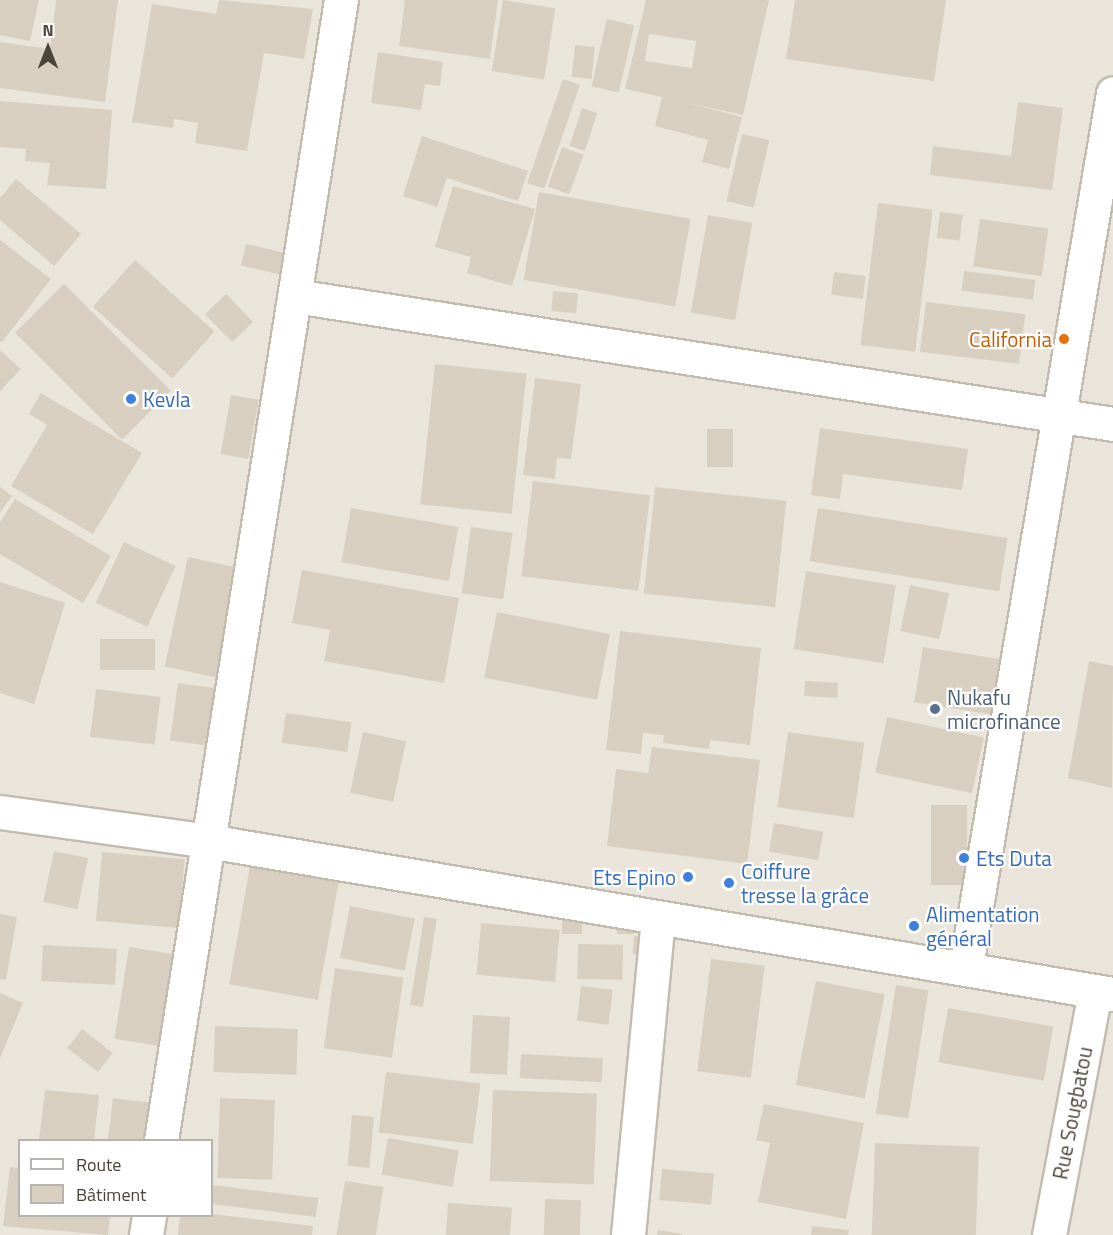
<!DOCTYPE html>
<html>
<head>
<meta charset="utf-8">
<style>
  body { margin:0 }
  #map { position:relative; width:1113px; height:1235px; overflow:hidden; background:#f6f3ec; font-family:"Titillium Web",sans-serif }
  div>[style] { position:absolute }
  .residential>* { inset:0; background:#eae5da }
  .building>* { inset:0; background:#d8cfc1; transform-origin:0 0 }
  .roads { filter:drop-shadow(2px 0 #c2bbae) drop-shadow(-2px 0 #c2bbae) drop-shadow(0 2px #c2bbae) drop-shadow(0 -2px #c2bbae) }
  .minor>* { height:33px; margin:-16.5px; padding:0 16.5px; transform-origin:16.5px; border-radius:16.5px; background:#fff }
  .dots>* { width:16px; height:16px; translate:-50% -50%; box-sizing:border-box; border:3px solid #fff; border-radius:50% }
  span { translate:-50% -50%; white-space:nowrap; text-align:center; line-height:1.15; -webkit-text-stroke:4.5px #fff; paint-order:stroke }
  .food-label { font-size:21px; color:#c56008 }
  .right { translate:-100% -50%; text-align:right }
  .shop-label { font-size:21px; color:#366cbe }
  .left { translate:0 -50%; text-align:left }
  .service-label { font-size:21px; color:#4e5e75 }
  .street-label { font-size:21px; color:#4b4439 }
  .legend { position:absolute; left:18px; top:1139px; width:195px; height:78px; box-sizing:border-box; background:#fff; border:2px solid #b7b4b0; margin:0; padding:8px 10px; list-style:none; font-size:18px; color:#4b4439 }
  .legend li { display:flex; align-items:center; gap:12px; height:30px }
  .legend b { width:30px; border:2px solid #b7b4b0 }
  .north { position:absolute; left:18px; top:18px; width:60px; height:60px; -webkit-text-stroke:4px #fff; paint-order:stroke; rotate:0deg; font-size:16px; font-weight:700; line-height:24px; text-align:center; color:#4b4439 }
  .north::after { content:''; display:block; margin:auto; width:21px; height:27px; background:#4b4439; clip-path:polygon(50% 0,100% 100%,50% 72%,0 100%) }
</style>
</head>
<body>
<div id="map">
  <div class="residential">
    <div style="clip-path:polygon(evenodd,0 0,1113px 0,1113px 1235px,0 1235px,0 0,20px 1140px,212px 1140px,212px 1216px,20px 1216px,20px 1140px)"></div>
  </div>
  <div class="building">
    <div style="clip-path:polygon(0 0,39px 0,30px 41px,0 35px)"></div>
    <div style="clip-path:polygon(56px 0,118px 0,105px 102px,0 88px,0 42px,50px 49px)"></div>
    <div style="clip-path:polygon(219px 0,313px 9px,304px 59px,264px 53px,247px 151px,195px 143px,198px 123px,174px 119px,173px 128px,132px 122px,152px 4px,216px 14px)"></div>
    <div style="clip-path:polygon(405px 0,498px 0,490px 59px,399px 46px)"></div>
    <div style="left:503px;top:0;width:53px;height:72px;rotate:9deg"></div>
    <div style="clip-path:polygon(evenodd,646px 0,769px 0,743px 115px,688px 103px,742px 117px,729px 169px,702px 162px,708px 140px,655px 126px,662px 97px,625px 89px,646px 0,649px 34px,696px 41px,692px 68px,645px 61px,649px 34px)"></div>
    <div style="clip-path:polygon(795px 0,946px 0,934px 81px,786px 59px)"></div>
    <div style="left:607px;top:19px;width:28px;height:69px;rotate:13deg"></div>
    <div style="left:575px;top:45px;width:20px;height:32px;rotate:6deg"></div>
    <div style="clip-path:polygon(378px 52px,443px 62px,440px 86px,425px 84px,421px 110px,371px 103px)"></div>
    <div style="left:563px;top:79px;width:18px;height:110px;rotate:19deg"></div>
    <div style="clip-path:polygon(0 101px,112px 110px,106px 189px,47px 185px,50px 163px,25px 161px,26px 149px,0 147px)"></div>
    <div style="clip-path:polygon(1018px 102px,1063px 108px,1052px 190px,930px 175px,933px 146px,1011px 156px)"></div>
    <div style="left:582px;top:108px;width:16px;height:40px;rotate:18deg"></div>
    <div style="left:742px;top:134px;width:28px;height:69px;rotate:13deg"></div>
    <div style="clip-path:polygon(422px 136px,528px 171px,518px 201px,447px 178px,437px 207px,403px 196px)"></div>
    <div style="left:562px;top:147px;width:23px;height:42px;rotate:20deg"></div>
    <div style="clip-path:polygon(16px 179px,81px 234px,54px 266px,0 220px,0 198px)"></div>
    <div style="clip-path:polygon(453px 186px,535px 209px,512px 286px,467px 273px,471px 257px,435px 247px)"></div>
    <div style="left:539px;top:192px;width:154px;height:89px;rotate:10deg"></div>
    <div style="left:878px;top:203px;width:55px;height:143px;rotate:7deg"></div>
    <div style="left:940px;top:212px;width:23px;height:26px;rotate:7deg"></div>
    <div style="left:708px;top:215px;width:45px;height:99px;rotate:10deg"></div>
    <div style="left:980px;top:219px;width:69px;height:48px;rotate:8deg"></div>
    <div style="clip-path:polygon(0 240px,51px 279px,2px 342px,0 341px)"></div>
    <div style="left:246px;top:244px;width:40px;height:22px;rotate:13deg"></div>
    <div style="left:135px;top:260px;width:107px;height:63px;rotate:42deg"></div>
    <div style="left:964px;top:271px;width:72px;height:20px;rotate:7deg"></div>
    <div style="left:834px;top:272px;width:32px;height:23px;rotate:7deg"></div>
    <div style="left:64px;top:284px;width:151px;height:69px;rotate:45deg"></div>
    <div style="left:553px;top:291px;width:25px;height:20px;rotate:5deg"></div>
    <div style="left:226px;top:294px;width:39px;height:29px;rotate:46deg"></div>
    <div style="left:926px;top:302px;width:100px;height:50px;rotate:7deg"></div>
    <div style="clip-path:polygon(0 350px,21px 369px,0 391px)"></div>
    <div style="left:435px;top:364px;width:92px;height:141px;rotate:6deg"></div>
    <div style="clip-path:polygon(535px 378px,581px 384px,571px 459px,557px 458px,555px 479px,523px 475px)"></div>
    <div style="clip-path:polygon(41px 393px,142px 453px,93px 534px,11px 486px,47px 425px,29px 414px)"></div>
    <div style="left:231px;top:395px;width:28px;height:60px;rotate:10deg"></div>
    <div style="clip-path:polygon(820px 428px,968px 449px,962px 490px,843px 474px,840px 499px,811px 495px)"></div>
    <div style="left:707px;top:429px;width:26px;height:38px"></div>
    <div style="left:533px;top:481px;width:118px;height:96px;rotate:7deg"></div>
    <div style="clip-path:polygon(0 487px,12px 496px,0 513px)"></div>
    <div style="left:655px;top:487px;width:132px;height:107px;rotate:6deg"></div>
    <div style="clip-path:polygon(15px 499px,111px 556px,83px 603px,0 554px,0 522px)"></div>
    <div style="left:351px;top:508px;width:109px;height:55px;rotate:10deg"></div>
    <div style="left:818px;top:508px;width:192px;height:54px;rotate:9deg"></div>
    <div style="left:471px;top:527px;width:42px;height:67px;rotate:8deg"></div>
    <div style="left:124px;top:542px;width:57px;height:67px;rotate:25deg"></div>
    <div style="left:188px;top:557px;width:56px;height:112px;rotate:12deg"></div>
    <div style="clip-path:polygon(302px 570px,459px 598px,444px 683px,324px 661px,330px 630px,292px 623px)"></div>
    <div style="left:806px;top:571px;width:91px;height:79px;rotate:9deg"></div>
    <div style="clip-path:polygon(0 582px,65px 603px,34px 704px,0 693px)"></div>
    <div style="left:910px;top:585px;width:40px;height:47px;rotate:12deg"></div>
    <div style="left:497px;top:612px;width:115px;height:67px;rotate:11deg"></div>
    <div style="clip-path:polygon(620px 631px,761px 648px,750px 745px,710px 740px,709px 749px,663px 743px,664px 735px,643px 733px,641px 754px,606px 750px)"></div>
    <div style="left:155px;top:639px;width:31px;height:55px;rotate:90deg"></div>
    <div style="left:923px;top:647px;width:77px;height:56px;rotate:9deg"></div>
    <div style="clip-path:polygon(1089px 661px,1113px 666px,1112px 788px,1068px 778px)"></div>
    <div style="left:805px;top:681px;width:33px;height:15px;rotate:3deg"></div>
    <div style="left:178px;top:683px;width:44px;height:58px;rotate:8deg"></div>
    <div style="left:96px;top:689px;width:65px;height:48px;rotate:7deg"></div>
    <div style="left:286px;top:713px;width:66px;height:30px;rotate:8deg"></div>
    <div style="left:887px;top:717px;width:99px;height:57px;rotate:12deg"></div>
    <div style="left:363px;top:732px;width:44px;height:62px;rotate:12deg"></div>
    <div style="left:788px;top:732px;width:77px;height:76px;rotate:8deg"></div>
    <div style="clip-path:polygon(652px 747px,760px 760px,747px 864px,607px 846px,616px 769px,648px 773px)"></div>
    <div style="left:931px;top:805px;width:36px;height:80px"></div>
    <div style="left:774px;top:823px;width:50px;height:29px;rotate:10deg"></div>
    <div style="left:54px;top:851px;width:35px;height:52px;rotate:12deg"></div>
    <div style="left:102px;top:852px;width:83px;height:69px;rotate:5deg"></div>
    <div style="left:250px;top:866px;width:90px;height:120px;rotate:10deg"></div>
    <div style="left:350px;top:906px;width:66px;height:53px;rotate:11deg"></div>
    <div style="clip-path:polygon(0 914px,17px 917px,6px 980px,0 979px)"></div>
    <div style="left:424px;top:917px;width:13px;height:89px;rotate:9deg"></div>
    <div style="left:634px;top:918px;width:16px;height:17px;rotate:90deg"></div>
    <div style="left:562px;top:920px;width:20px;height:14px"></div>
    <div style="left:481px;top:923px;width:79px;height:52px;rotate:5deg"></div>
    <div style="left:634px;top:936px;width:13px;height:18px;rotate:4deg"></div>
    <div style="left:578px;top:944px;width:45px;height:35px;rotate:1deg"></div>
    <div style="left:43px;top:945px;width:74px;height:36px;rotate:3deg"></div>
    <div style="left:129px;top:947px;width:49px;height:93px;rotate:9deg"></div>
    <div style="left:711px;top:959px;width:54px;height:113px;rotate:7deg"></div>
    <div style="left:335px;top:968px;width:69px;height:81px;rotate:8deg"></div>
    <div style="left:816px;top:981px;width:70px;height:106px;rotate:11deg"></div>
    <div style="left:896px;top:985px;width:33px;height:130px;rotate:9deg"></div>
    <div style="left:581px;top:986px;width:32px;height:35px;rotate:7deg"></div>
    <div style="clip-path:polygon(0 993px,23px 1003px,0 1058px)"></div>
    <div style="left:948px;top:1008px;width:107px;height:55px;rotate:10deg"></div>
    <div style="left:473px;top:1015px;width:37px;height:58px;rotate:3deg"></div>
    <div style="left:215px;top:1026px;width:83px;height:46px;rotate:2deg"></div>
    <div style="left:82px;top:1029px;width:39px;height:24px;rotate:38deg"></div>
    <div style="left:521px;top:1054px;width:82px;height:24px;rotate:3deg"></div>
    <div style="left:386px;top:1072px;width:95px;height:61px;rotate:7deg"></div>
    <div style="clip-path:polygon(45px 1090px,99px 1095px,94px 1140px,39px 1140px)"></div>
    <div style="left:493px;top:1090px;width:104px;height:91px;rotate:2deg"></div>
    <div style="left:113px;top:1098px;width:38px;height:42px;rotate:7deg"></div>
    <div style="left:220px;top:1098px;width:55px;height:80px;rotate:2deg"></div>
    <div style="clip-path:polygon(764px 1104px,864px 1123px,846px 1219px,758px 1202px,770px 1143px,756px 1140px)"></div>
    <div style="left:352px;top:1115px;width:22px;height:51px;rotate:5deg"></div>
    <div style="left:388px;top:1138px;width:72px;height:37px;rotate:10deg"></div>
    <div style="left:875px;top:1143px;width:104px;height:92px;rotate:2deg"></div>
    <div style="clip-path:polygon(10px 1167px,20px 1168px,20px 1216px,110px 1216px,108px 1235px,3px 1226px)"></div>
    <div style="left:662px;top:1169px;width:52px;height:31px;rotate:5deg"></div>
    <div style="left:345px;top:1181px;width:39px;height:55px;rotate:9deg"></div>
    <div style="left:212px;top:1185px;width:107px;height:19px;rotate:7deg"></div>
    <div style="left:545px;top:1199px;width:36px;height:36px;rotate:2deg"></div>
    <div style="left:448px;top:1203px;width:64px;height:32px;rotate:4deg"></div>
    <div style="clip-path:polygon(180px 1216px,212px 1214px,313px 1226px,312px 1235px,178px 1235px)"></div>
    <div style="clip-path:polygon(812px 1226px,849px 1230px,848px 1235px,811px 1235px)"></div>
    <div style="clip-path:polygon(658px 1230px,682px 1234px,682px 1235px,657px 1235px)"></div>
  </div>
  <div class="roads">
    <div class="minor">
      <div style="left:295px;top:296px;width:828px;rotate:8.89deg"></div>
      <div style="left:0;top:812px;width:210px;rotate:7.9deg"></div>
      <div style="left:208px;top:841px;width:918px;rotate:9.6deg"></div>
      <div style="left:966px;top:966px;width:885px;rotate:-80.44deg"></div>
      <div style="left:161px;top:1140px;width:1154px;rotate:-81.03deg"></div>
      <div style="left:146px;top:1235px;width:19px;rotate:-81deg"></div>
      <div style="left:628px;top:1235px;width:318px;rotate:-84.6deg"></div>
      <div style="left:1049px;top:1235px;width:248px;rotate:-79.3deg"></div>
    </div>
  </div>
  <div class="dots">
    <div style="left:1064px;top:339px;background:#e8710a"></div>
    <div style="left:131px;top:399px;background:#3f7fe0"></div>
    <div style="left:935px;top:709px;background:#5c6f8a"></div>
    <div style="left:964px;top:858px;background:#3f7fe0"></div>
    <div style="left:688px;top:877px;background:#3f7fe0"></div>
    <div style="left:729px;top:883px;background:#3f7fe0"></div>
    <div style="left:914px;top:926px;background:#3f7fe0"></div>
  </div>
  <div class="food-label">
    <span class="right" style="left:1052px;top:339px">California</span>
  </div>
  <div class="shop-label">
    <span class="left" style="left:143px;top:399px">Kevla</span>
    <span class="left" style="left:976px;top:858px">Ets Duta</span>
    <span class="left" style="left:741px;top:883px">Coiffure<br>tresse la grâce</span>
    <span class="right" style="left:676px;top:877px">Ets Epino</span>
    <span class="left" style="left:926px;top:926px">Alimentation<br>général</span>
  </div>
  <div class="service-label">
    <span class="left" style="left:947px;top:709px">Nukafu<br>microfinance</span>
  </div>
  <div class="street-label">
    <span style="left:1072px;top:1113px;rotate:-79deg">Rue Sougbatou</span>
  </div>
  <ul class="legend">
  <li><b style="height:8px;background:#fff"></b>Route</li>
  <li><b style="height:16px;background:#d8cfc1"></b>Bâtiment</li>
  </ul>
  <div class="north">N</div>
</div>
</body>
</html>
